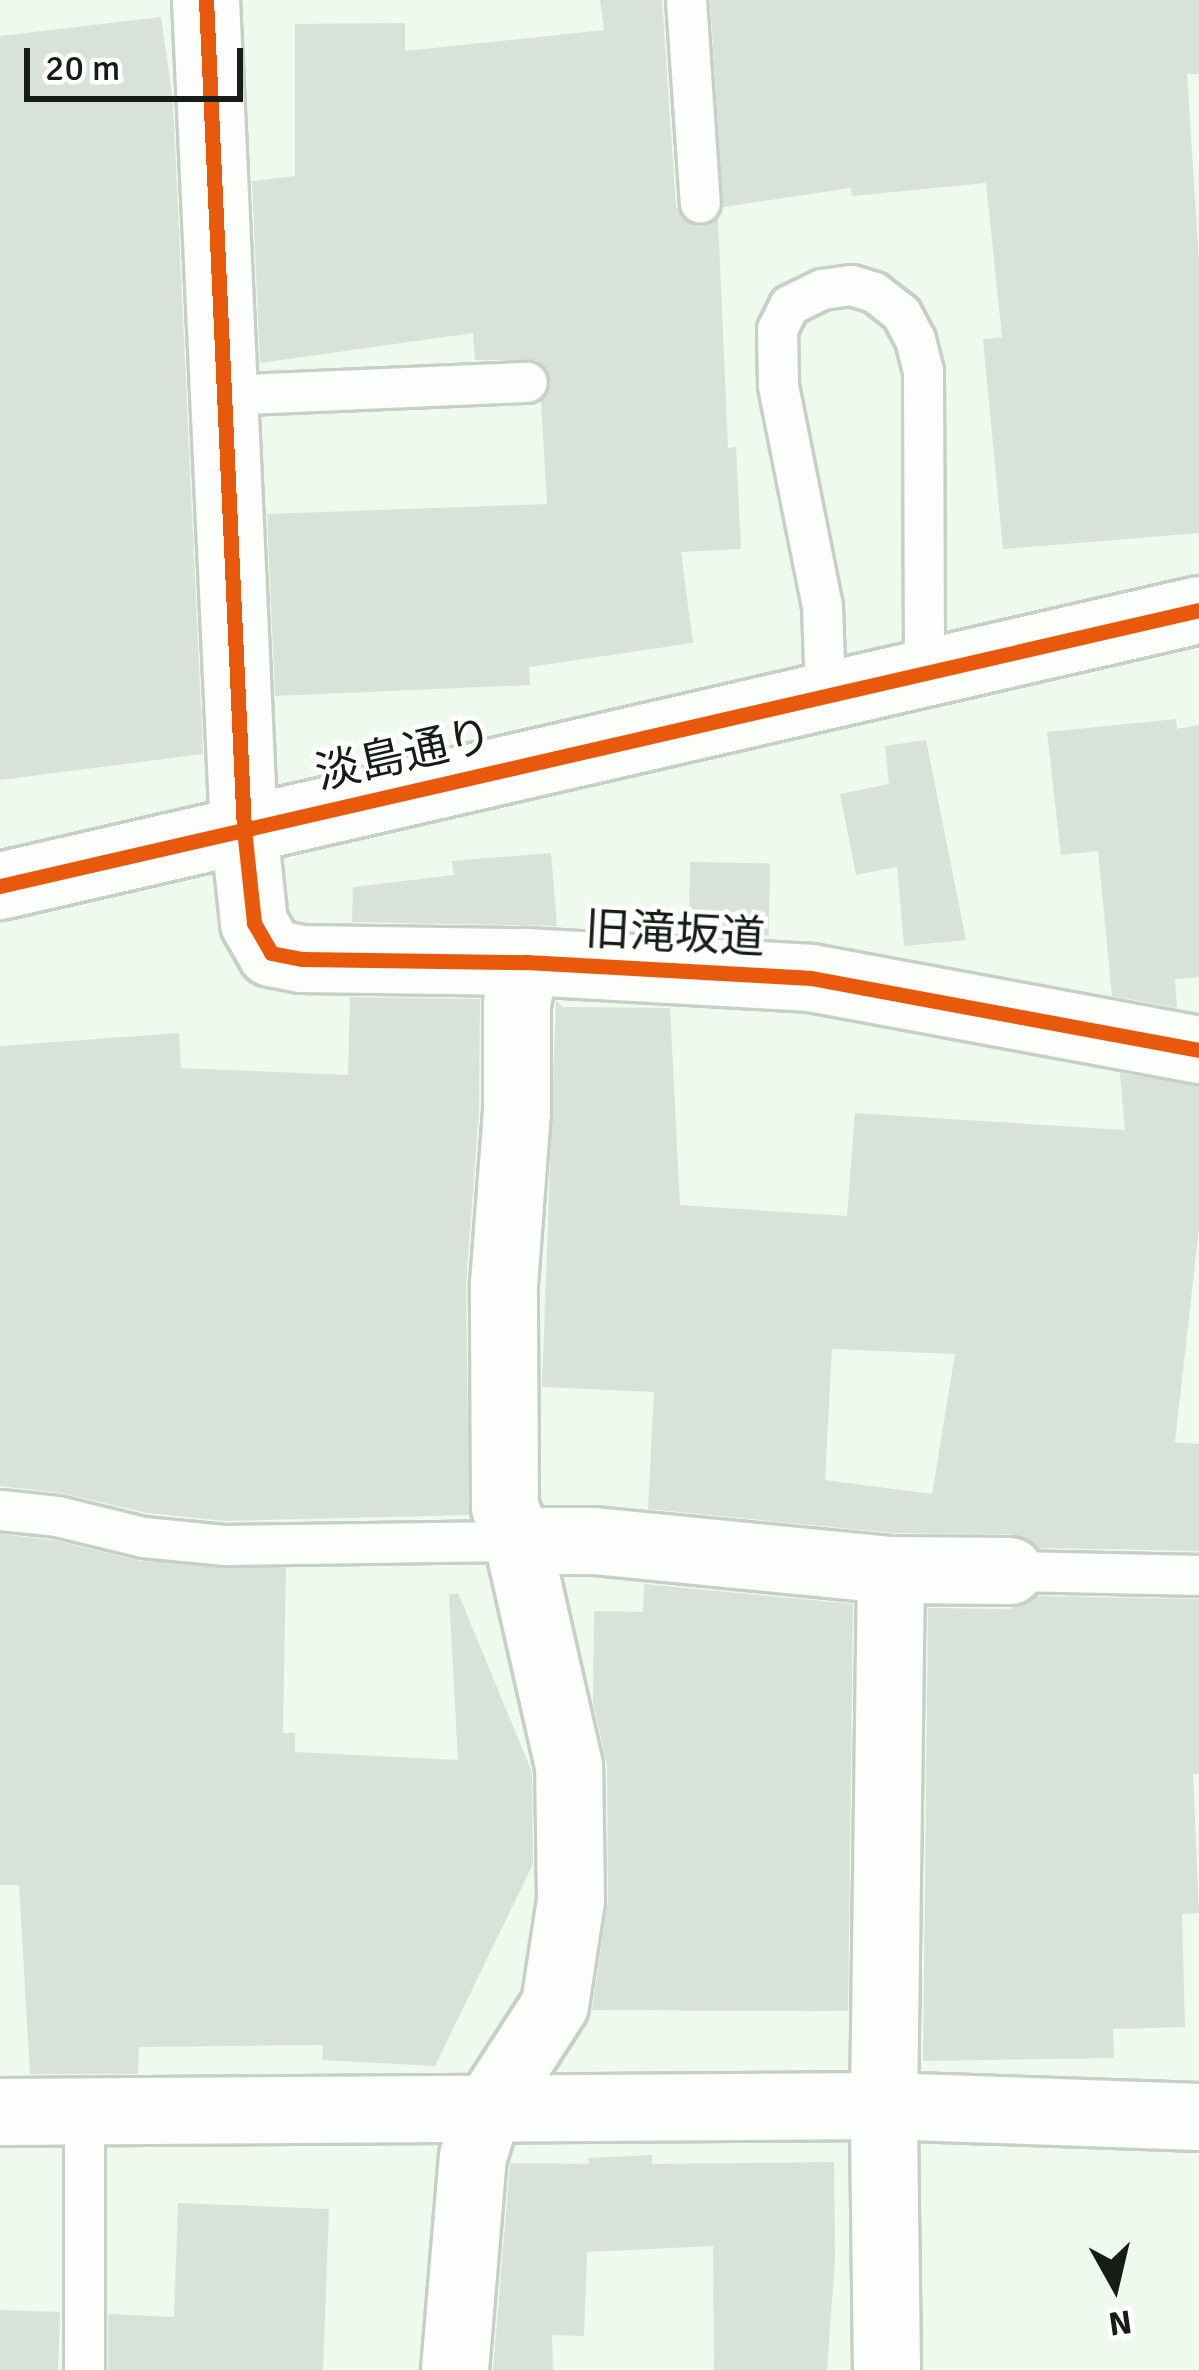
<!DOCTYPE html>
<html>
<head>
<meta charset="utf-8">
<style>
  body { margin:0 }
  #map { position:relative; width:1199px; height:2370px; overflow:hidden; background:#eefaee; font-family:Signika,"Noto Sans JP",sans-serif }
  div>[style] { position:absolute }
  .building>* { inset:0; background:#d9e2d9; transform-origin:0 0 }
  .roads { filter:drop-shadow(3px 0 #c7d0c7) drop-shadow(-3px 0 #c7d0c7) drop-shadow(0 3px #c7d0c7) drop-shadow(0 -3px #c7d0c7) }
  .lane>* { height:39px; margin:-19.5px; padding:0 19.5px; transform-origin:19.5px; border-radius:19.5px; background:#fcfefc }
  .street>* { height:66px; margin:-33px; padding:0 33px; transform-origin:33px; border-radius:33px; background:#fcfefc }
  .secondary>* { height:66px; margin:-33px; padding:0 33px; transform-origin:33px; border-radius:33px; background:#fcfefc }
  .cycleway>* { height:15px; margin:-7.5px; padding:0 7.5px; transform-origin:7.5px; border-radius:7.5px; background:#e8590c }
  span { translate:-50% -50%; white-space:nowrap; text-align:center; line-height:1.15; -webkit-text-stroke:9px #fff; paint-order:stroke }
  .street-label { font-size:45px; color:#161d16 }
  .north { position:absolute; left:1055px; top:2226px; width:120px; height:120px; -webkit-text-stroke:9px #fff; paint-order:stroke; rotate:172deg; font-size:33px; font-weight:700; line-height:48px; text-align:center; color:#161d16 }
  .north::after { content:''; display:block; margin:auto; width:42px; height:54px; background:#161d16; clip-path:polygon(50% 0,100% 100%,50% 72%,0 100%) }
  .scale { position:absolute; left:24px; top:48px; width:219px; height:54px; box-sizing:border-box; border:6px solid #161d16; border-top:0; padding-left:15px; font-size:36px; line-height:42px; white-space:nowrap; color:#161d16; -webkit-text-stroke:9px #fff; paint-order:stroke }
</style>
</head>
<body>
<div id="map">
  <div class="building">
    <div style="clip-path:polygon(600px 0,662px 0,676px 206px,691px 225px,703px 227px,718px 218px,728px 448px,736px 447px,741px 549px,681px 552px,693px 643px,529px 667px,530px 685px,275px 696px,267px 514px,547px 504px,541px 402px,551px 382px,537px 360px,475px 360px,473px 333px,260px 363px,252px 181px,295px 176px,295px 24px,405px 23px,405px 51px,604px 30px)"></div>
    <div style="clip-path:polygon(710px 0,1199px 0,1199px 74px,1187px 74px,1199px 261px,1199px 533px,1003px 549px,983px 339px,1002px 337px,986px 183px,852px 196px,851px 188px,723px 207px)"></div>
    <div style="clip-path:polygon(161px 17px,173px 101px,203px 754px,0 780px,0 36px)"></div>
    <div style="clip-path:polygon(1176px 719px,1177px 729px,1199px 725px,1199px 977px,1175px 979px,1177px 1008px,1112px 996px,1098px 851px,1061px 855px,1047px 732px)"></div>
    <div style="clip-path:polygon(926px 740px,966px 940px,904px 946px,897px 867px,856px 875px,840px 794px,889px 784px,885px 746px)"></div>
    <div style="clip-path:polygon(551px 853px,557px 926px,352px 922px,353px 887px,454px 875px,452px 861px)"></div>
    <div style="left:690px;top:862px;width:80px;height:72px;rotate:1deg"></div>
    <div style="clip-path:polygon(350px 997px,480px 999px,479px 1110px,466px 1284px,469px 1515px,225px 1521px,147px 1513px,62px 1493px,0 1486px,0 1046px,179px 1033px,181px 1068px,348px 1075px)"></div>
    <div style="clip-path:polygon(evenodd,556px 1001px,563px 1007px,670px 1008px,680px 1205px,847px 1216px,855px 1113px,1125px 1130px,1120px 1073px,1199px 1086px,1199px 1228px,1175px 1442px,1199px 1444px,1199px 1551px,1038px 1548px,1010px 1534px,893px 1533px,648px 1509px,654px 1392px,542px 1387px,556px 1001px,832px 1349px,955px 1354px,932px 1494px,825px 1480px,832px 1349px)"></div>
    <div style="clip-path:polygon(0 1534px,53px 1540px,140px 1561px,286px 1568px,283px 1733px,295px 1733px,295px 1752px,458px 1760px,449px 1595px,458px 1593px,532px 1772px,533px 1864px,435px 2066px,322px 2060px,323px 2045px,139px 2047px,138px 2074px,30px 2074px,19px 1885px,0 1885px)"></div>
    <div style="clip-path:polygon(644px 1584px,853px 1604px,848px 2011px,592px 2010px,608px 1901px,607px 1765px,593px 1703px,594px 1611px,643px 1612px)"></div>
    <div style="clip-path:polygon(1037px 1596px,1199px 1599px,1199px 1774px,1193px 1774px,1199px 1913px,1182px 1914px,1185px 2027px,1113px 2029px,1114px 2058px,923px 2061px,928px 1608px,1010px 1609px)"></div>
    <div style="clip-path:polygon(652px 2155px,652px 2164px,834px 2162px,835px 2259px,827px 2370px,714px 2370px,713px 2246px,587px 2252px,584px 2336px,552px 2335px,553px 2370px,493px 2370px,510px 2163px,589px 2164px,588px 2158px)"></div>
    <div style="clip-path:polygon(178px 2203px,329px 2209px,323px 2370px,108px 2370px,108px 2314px,174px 2317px)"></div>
    <div style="left:0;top:2310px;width:60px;height:60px;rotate:2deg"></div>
  </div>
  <div class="roads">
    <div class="lane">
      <div style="left:686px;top:0;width:203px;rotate:86.1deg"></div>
      <div style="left:225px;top:395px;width:302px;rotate:-2.5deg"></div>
      <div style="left:825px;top:695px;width:89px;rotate:-91.9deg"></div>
      <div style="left:822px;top:606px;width:225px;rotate:-101.3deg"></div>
      <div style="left:778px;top:385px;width:56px;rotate:-91deg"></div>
      <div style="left:777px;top:329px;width:27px;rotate:-63deg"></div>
      <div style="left:789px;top:305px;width:37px;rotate:-26deg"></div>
      <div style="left:822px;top:289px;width:29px;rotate:-8deg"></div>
      <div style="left:851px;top:285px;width:24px;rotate:17deg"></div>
      <div style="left:874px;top:292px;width:34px;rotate:38deg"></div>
      <div style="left:901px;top:313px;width:30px;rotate:62deg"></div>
      <div style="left:915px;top:339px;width:33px;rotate:76deg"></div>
      <div style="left:923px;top:371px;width:302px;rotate:89.8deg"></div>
      <div style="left:0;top:1510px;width:57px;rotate:6deg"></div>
      <div style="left:57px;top:1516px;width:89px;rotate:13.7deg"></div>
      <div style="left:143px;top:1537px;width:81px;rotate:5.6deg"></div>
      <div style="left:224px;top:1545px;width:294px;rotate:-0.8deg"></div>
      <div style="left:1010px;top:1571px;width:189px;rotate:1.2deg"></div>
      <div style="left:84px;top:2112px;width:258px;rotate:90deg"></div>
    </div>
    <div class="street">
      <div style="left:206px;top:0;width:830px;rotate:87.38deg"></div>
      <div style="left:244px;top:829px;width:95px;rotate:83.9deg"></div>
      <div style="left:254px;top:923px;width:34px;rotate:60deg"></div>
      <div style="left:271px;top:953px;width:32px;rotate:11deg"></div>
      <div style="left:302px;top:959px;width:224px;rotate:0.8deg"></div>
      <div style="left:526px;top:962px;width:285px;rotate:3.2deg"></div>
      <div style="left:811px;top:978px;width:395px;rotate:10.5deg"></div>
      <div style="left:518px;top:1541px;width:76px"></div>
      <div style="left:594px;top:1541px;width:298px;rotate:5.6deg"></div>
      <div style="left:891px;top:1570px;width:119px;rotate:0.5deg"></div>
      <div style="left:0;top:2112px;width:884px;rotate:-0.39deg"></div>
      <div style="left:884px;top:2106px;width:315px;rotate:2deg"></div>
      <div style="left:455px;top:2370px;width:214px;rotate:-85.2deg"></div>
      <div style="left:473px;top:2157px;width:50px;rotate:-72.6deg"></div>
      <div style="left:488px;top:2109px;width:124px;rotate:-57.2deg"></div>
      <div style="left:555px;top:2005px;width:105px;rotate:-81.3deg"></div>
      <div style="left:571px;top:1901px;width:135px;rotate:-90.8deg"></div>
      <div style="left:569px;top:1766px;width:231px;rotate:-102.8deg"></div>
      <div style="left:518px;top:1541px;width:36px;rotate:-111deg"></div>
      <div style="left:505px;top:1507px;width:223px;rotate:-90.3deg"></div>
      <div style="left:504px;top:1284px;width:173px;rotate:-85.7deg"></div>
      <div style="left:517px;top:1111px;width:108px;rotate:-90deg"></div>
      <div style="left:517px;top:1003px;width:42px;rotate:-77.6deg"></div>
      <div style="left:887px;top:2370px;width:264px;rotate:-90.7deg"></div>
      <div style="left:884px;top:2106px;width:536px;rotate:-89.25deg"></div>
    </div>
    <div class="secondary">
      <div style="left:0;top:886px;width:1230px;rotate:-12.96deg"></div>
    </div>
  </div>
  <div class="cycleway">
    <div style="left:206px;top:0;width:830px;rotate:87.38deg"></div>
    <div style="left:244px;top:829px;width:95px;rotate:83.9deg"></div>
    <div style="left:254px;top:923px;width:34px;rotate:60deg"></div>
    <div style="left:271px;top:953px;width:32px;rotate:11deg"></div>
    <div style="left:302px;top:959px;width:224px;rotate:0.8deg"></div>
    <div style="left:526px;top:962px;width:285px;rotate:3.2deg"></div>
    <div style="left:811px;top:978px;width:395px;rotate:10.5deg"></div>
    <div style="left:0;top:886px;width:1230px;rotate:-12.96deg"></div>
  </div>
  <div class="street-label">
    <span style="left:404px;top:755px;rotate:-13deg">淡島通り</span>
    <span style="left:675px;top:934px;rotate:3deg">旧滝坂道</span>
  </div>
  <div class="north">N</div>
  <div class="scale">20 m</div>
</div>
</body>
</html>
